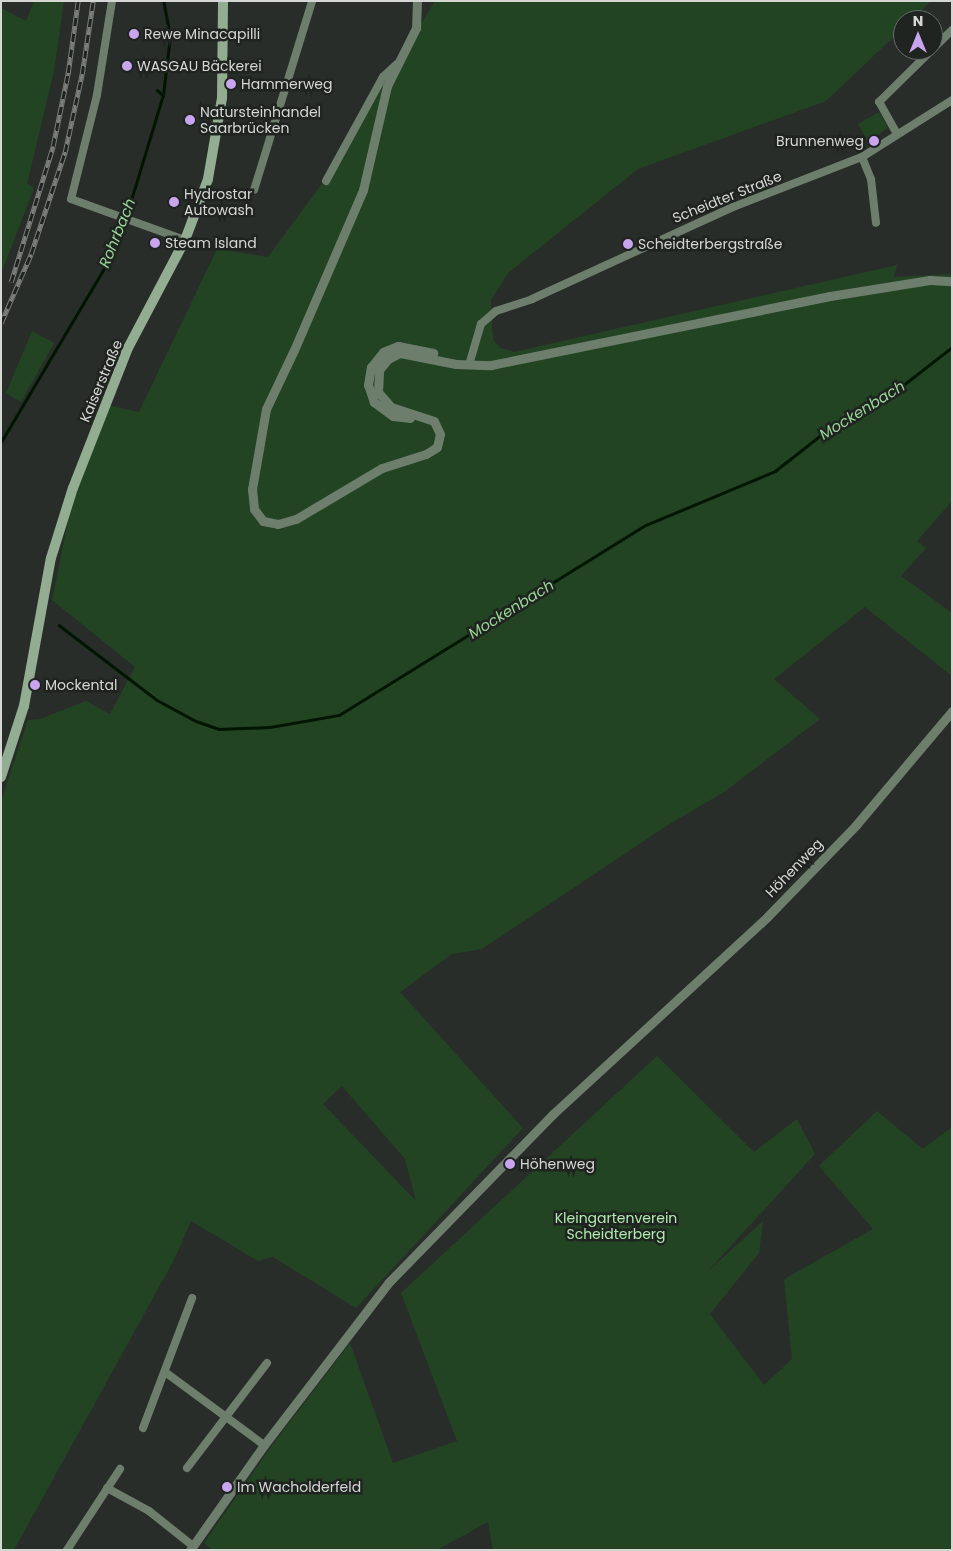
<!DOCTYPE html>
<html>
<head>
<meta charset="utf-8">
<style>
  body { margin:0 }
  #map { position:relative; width:953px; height:1551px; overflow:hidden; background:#292d29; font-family:Poppins,sans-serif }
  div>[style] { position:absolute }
  .green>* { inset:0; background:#224423 }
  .stream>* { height:2.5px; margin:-1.25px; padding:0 1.25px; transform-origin:1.25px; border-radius:1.25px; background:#001601 }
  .minor>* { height:8px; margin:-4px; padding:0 4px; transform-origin:4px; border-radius:4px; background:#6d7e6d }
  .tertiary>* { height:9px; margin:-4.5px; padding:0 4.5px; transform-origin:4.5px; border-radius:4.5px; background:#6d7e6d }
  .secondary>* { height:10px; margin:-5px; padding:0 5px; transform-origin:5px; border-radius:5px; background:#92ad91 }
  .rail>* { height:4.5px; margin-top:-2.25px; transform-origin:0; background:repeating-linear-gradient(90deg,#202420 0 8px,#7b7e7b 0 16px); box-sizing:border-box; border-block:1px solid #7b7e7b }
  .dots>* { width:14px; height:14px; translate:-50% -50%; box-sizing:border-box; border:2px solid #202420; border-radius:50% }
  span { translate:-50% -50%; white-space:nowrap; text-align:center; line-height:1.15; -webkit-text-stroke:5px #202420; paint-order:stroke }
  .poi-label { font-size:14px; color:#d5d7d5 }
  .left { translate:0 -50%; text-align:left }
  .right { translate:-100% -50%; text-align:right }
  .street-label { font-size:14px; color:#d5d7d5 }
  .park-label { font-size:14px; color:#afecaf }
  .water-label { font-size:15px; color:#99d599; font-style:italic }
  .frame { position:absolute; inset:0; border:2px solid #d5d7d5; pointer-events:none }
  .north { position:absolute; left:893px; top:10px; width:50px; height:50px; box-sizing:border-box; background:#202420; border:1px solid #686c68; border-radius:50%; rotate:0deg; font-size:14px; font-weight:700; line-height:20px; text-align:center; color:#d5d7d5 }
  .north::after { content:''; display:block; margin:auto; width:18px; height:22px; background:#c8a5ee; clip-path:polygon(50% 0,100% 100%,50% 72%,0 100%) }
</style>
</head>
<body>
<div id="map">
  <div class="green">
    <div style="clip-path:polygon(34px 1px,64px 1px,54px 71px,27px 184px,34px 188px,1px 274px,1px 8px,26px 21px)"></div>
    <div style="clip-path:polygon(evenodd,435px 1px,931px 1px,911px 20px,903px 20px,903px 28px,826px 101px,638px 169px,508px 273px,491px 300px,492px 327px,493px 339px,500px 348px,514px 352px,897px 265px,894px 277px,952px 274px,952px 501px,917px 541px,926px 548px,901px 576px,952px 613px,952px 676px,865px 607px,774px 679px,820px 719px,724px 792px,668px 825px,482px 949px,452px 954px,400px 992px,523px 1128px,356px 1308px,273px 1257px,258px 1261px,191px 1221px,175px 1258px,14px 1550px,1px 1550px,1px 801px,28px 720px,40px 719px,86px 701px,110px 714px,135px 667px,52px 600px,70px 511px,108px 405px,139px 412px,217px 249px,268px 257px,330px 173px,435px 1px,342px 1086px,405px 1159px,416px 1201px,323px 1104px,342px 1086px)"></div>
    <div style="clip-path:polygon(879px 112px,888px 127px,869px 143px,858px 124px)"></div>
    <div style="clip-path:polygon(32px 331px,54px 343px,21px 402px,6px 393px)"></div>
    <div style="clip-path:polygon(657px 1056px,754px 1152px,797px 1119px,815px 1154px,707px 1272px,763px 1221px,759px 1253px,710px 1314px,764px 1385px,792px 1359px,784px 1279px,873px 1229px,819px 1166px,877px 1111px,923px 1149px,952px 1127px,952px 1550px,493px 1550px,488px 1522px,437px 1550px,213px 1550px,204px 1543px,270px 1448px,350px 1343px,393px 1463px,457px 1441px,401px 1293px)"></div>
  </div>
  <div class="stream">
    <div style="left:157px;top:90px;width:8px;rotate:40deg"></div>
    <div style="left:1px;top:442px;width:209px;rotate:-59.3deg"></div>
    <div style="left:108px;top:262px;width:45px;rotate:-68deg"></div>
    <div style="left:125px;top:220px;width:131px;rotate:-73.1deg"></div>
    <div style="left:163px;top:95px;width:59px;rotate:-83.2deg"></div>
    <div style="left:170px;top:36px;width:36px;rotate:-101deg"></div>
    <div style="left:59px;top:625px;width:123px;rotate:37.4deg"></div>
    <div style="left:157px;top:700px;width:44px;rotate:28.3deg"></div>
    <div style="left:196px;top:721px;width:24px;rotate:19deg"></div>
    <div style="left:219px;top:729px;width:51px;rotate:-2.2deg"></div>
    <div style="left:270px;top:727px;width:70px;rotate:-9.9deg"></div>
    <div style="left:339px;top:715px;width:361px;rotate:-31.8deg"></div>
    <div style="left:646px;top:525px;width:140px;rotate:-22.7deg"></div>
    <div style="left:775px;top:471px;width:65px;rotate:-38.1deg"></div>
    <div style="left:826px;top:431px;width:77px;rotate:-29.6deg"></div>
    <div style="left:893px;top:393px;width:75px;rotate:-37.9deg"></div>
  </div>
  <div class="minor">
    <div style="left:112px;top:1px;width:95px;rotate:99.1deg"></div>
    <div style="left:97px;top:95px;width:107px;rotate:104deg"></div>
    <div style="left:71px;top:199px;width:121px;rotate:19.8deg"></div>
    <div style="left:897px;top:134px;width:37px;rotate:-119deg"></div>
    <div style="left:879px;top:102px;width:103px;rotate:-44.6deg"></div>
    <div style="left:862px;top:157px;width:24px;rotate:68deg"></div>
    <div style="left:871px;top:179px;width:44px;rotate:83.5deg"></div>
    <div style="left:326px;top:181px;width:119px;rotate:-61.3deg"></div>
    <div style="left:383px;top:77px;width:19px;rotate:-43deg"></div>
    <div style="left:254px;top:190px;width:198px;rotate:-72.9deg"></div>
    <div style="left:469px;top:365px;width:43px;rotate:-73.7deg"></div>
    <div style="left:481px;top:324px;width:20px;rotate:-41deg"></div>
    <div style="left:496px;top:311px;width:38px;rotate:-18deg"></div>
    <div style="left:532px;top:299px;width:221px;rotate:-24.6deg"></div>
    <div style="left:733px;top:207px;width:138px;rotate:-21.2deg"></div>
    <div style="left:862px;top:157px;width:107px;rotate:-32.3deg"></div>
    <div style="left:165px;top:1372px;width:123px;rotate:36.4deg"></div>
    <div style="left:143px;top:1428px;width:139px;rotate:-69.3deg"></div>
    <div style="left:187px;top:1468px;width:132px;rotate:-52.7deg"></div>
    <div style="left:107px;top:1488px;width:48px;rotate:28.7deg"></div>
    <div style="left:149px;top:1511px;width:56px;rotate:38.5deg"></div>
    <div style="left:67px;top:1550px;width:97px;rotate:-56.8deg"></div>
  </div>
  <div class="tertiary">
    <div style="left:417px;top:1px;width:27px;rotate:92deg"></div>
    <div style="left:416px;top:28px;width:65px;rotate:116.6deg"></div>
    <div style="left:387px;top:86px;width:107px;rotate:103deg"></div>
    <div style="left:363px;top:190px;width:174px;rotate:113.3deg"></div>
    <div style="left:294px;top:350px;width:65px;rotate:115.4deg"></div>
    <div style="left:266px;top:409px;width:81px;rotate:99.9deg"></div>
    <div style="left:252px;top:489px;width:20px;rotate:84deg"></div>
    <div style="left:254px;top:509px;width:15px;rotate:53deg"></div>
    <div style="left:263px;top:521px;width:15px;rotate:11deg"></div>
    <div style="left:278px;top:524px;width:19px;rotate:-16deg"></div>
    <div style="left:296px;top:519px;width:100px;rotate:-30.7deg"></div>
    <div style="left:382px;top:468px;width:46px;rotate:-17.7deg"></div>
    <div style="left:426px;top:454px;width:13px;rotate:-32deg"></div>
    <div style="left:437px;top:447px;width:13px;rotate:-77deg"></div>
    <div style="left:440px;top:434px;width:14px;rotate:-115deg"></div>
    <div style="left:434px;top:421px;width:45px;rotate:-162deg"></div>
    <div style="left:391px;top:407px;width:20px;rotate:-131deg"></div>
    <div style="left:378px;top:392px;width:22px;rotate:-87deg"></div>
    <div style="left:379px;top:370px;width:14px;rotate:-51deg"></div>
    <div style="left:388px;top:359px;width:13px;rotate:-27deg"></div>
    <div style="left:400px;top:353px;width:57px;rotate:11.1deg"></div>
    <div style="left:456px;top:364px;width:35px;rotate:2deg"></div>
    <div style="left:491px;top:365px;width:346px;rotate:-11.5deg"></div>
    <div style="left:830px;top:296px;width:101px;rotate:-9.1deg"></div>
    <div style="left:930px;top:280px;width:22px;rotate:3deg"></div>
    <div style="left:410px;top:418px;width:17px;rotate:-173deg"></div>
    <div style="left:393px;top:416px;width:24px;rotate:-144deg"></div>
    <div style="left:374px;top:402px;width:18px;rotate:-109deg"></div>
    <div style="left:368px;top:385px;width:18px;rotate:-81deg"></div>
    <div style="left:371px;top:367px;width:19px;rotate:-51deg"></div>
    <div style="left:383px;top:352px;width:16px;rotate:-22deg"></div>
    <div style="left:398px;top:346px;width:36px;rotate:11deg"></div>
    <div style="left:190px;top:1550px;width:128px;rotate:-54.8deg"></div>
    <div style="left:264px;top:1445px;width:205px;rotate:-52.5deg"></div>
    <div style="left:389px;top:1282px;width:235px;rotate:-45.7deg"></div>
    <div style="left:553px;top:1114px;width:291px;rotate:-42.6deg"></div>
    <div style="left:767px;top:917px;width:128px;rotate:-45.9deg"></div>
    <div style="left:856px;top:825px;width:149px;rotate:-49.9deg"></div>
  </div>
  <div class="secondary">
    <div style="left:1px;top:777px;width:75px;rotate:-72.1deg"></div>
    <div style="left:24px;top:706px;width:150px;rotate:-79.7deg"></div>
    <div style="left:51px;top:558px;width:73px;rotate:-72.6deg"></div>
    <div style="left:73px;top:488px;width:150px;rotate:-68.6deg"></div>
    <div style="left:128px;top:348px;width:122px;rotate:-62.2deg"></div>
    <div style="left:185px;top:240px;width:65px;rotate:-69.3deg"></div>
    <div style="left:208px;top:179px;width:82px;rotate:-80.2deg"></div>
    <div style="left:222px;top:98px;width:97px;rotate:-89.4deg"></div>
  </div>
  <div class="rail">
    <div style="left:11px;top:282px;width:142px;rotate:-72.8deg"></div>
    <div style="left:53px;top:146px;width:75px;rotate:-78.4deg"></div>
    <div style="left:68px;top:73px;width:73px;rotate:-82.1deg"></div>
    <div style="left:1px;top:323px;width:75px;rotate:-66.5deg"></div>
    <div style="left:31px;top:254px;width:108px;rotate:-71.6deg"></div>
    <div style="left:65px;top:152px;width:80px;rotate:-77.7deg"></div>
    <div style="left:82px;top:74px;width:74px;rotate:-81.4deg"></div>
  </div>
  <div class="dots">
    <div style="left:134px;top:34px;background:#c8a5ee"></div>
    <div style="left:127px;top:66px;background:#c8a5ee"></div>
    <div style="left:231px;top:84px;background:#c8a5ee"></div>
    <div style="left:190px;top:120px;background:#c8a5ee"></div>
    <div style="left:874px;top:141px;background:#c8a5ee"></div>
    <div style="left:174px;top:202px;background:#c8a5ee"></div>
    <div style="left:155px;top:243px;background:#c8a5ee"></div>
    <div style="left:628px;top:244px;background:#c8a5ee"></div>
    <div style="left:35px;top:685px;background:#c8a5ee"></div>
    <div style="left:510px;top:1164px;background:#c8a5ee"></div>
    <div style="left:227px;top:1487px;background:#c8a5ee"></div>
  </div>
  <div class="poi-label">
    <span class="left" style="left:144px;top:34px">Rewe Minacapilli</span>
    <span class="left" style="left:137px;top:66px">WASGAU Bäckerei</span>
    <span class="left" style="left:241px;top:84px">Hammerweg</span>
    <span class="left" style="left:200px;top:120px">Natursteinhandel<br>Saarbrücken</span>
    <span class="right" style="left:864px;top:141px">Brunnenweg</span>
    <span class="left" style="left:184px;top:202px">Hydrostar<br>Autowash</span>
    <span class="left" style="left:165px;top:243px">Steam Island</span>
    <span class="left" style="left:638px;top:244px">Scheidterbergstraße</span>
    <span class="left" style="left:45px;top:685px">Mockental</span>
    <span class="left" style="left:520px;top:1164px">Höhenweg</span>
    <span class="left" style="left:237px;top:1487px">Im Wacholderfeld</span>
  </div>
  <div class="street-label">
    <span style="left:727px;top:197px;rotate:-22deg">Scheidter Straße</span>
    <span style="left:101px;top:381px;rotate:-67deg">Kaiserstraße</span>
    <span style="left:794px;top:868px;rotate:-46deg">Höhenweg</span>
  </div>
  <div class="park-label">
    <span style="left:616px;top:1226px">Kleingartenverein<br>Scheidterberg</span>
  </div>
  <div class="water-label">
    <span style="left:117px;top:233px;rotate:-68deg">Rohrbach</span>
    <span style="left:862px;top:410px;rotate:-32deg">Mockenbach</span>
    <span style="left:511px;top:609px;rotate:-32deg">Mockenbach</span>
  </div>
  <div class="frame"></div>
  <div class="north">N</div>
</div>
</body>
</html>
